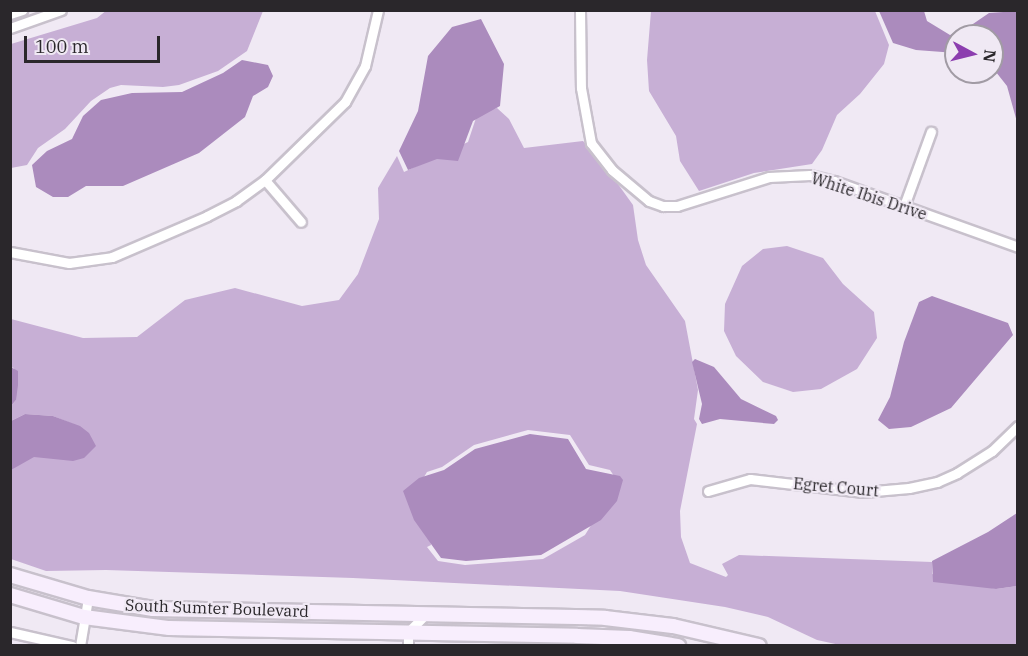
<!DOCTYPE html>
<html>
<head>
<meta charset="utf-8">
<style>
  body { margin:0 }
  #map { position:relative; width:1028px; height:656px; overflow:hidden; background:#f0e9f4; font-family:"IBM Plex Serif",serif }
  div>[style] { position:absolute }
  .green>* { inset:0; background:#c7afd5 }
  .water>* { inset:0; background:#ab8bbd }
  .roads { filter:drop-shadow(2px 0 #c8c1cc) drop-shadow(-2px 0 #c8c1cc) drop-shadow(0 2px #c8c1cc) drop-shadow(0 -2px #c8c1cc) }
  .street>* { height:9px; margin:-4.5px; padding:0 4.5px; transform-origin:4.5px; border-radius:4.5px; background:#fff }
  .secondary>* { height:14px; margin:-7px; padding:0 7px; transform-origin:7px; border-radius:7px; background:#f8eefd }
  span { translate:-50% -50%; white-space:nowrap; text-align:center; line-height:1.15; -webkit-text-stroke:4.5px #f0e9f4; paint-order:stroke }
  .street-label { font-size:16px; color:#2a272b }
  .frame { position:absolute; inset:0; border:12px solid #2a272b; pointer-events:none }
  .north { position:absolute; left:944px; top:24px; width:60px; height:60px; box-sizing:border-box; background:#f0e9f4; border:2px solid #a19ba4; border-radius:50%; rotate:97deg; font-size:16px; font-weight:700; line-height:24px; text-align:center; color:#2a272b }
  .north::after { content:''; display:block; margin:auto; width:21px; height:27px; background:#8c3eaf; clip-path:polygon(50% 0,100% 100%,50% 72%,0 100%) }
  .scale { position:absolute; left:24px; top:36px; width:136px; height:27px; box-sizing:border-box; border:3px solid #2a272b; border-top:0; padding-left:8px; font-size:18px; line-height:21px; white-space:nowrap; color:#2a272b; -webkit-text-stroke:4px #f0e9f4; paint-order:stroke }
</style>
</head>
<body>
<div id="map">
  <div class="green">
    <div style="clip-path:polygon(107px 10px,263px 11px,247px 51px,218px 71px,179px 85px,163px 87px,121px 85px,110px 88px,91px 101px,65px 129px,38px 148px,27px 165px,11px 168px,11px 44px,97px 18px)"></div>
    <div style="clip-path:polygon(651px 11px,875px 11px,889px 45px,884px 64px,860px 94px,837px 115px,822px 150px,812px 164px,754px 173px,699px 191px,680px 161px,676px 136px,649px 91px,647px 60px)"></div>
    <div style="clip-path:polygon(evenodd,497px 108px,509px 119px,524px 148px,583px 141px,600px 159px,633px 205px,638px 240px,646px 265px,685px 321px,698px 390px,694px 419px,697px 424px,680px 511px,681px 537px,690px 563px,726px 577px,728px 575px,722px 564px,739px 555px,932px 562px,932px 574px,996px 589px,1017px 586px,1017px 645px,840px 645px,817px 640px,768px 617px,725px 607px,620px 591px,353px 578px,106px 570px,46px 571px,11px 559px,11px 470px,73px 424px,53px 416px,25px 414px,11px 421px,11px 406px,16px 400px,14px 368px,11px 367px,11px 319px,83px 338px,137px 337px,185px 300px,235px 288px,302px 306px,339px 300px,358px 274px,379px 219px,378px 188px,397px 156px,404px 172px,468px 142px,478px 112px,497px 108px,528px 430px,570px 435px,589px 465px,610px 470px,618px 482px,585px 535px,543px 559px,465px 565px,438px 561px,427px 547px,431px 545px,424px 477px,427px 472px,442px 467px,474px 445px,528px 430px)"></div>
    <div style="clip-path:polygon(787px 246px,823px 258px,843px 284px,874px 312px,877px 338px,857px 369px,821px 389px,793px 392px,763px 382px,736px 356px,724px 331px,725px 304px,742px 266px,763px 249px)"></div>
  </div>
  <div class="water">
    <div style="clip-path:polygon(879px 11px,924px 11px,927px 21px,950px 35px,970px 26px,989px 13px,1017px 11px,1017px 122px,1007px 86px,992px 67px,992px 36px,956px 36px,956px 53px,916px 50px,893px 43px)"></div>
    <div style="clip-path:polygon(481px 19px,504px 64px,500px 106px,473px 121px,458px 161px,437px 159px,408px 170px,399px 151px,418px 111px,428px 56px,452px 27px)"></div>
    <div style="clip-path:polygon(242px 60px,268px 65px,273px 76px,268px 87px,253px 96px,245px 117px,199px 153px,123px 186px,86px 186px,68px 197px,53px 197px,36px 187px,32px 165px,47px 151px,72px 139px,83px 116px,101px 100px,132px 93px,182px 92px,223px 73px)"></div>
    <div style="clip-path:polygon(932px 296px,1008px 323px,1013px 335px,951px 408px,911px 427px,889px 429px,878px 420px,890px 397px,904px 342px,919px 302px)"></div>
    <div style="clip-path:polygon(695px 359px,714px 367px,741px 399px,776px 416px,778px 420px,774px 424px,720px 419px,702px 424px,699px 419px,702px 404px,692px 362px)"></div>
    <div style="clip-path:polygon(11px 367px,18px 371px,18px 385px,16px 400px,11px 406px)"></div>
    <div style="clip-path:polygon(25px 414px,53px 416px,80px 426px,89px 433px,96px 446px,84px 458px,73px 461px,34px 457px,11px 470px,11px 421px)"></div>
    <div style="clip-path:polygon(530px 434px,568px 439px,586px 469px,620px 476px,623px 480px,617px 501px,601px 520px,541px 555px,466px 561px,441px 558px,414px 520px,403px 491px,419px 478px,444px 470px,475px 449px)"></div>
    <div style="clip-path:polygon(1017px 513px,1017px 586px,996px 589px,933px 582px,932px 561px,988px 532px)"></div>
  </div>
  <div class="roads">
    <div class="street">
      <div style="left:580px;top:10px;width:78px;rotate:89.3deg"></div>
      <div style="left:581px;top:88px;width:56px;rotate:79.7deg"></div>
      <div style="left:591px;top:143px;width:34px;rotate:52deg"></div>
      <div style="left:612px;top:170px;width:48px;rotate:40deg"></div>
      <div style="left:649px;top:201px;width:15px;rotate:20deg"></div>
      <div style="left:663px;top:206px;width:14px"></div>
      <div style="left:677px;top:206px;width:96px;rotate:-17.5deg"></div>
      <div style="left:769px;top:177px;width:41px;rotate:-2.8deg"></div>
      <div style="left:810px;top:175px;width:25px;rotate:14deg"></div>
      <div style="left:834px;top:181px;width:195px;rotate:19.7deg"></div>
      <div style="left:10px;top:14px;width:13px;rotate:-18deg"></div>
      <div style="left:10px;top:28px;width:54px;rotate:-19.4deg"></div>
      <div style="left:265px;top:180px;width:55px;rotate:49.4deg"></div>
      <div style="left:904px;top:206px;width:79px;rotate:-70deg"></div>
      <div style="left:10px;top:252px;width:60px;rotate:10.6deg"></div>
      <div style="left:69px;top:263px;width:43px;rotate:-7.9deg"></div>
      <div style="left:112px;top:257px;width:103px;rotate:-23.3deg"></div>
      <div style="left:207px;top:216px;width:33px;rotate:-27deg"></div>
      <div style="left:236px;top:201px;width:36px;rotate:-36deg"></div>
      <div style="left:265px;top:180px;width:112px;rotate:-44.3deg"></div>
      <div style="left:345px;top:102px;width:41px;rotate:-60.9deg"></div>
      <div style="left:365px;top:66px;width:57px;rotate:-76.9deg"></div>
      <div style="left:708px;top:491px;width:44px;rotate:-15.9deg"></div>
      <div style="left:750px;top:479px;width:114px;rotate:6.6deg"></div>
      <div style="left:863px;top:492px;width:46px;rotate:-5deg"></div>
      <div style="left:909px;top:488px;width:29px;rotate:-12deg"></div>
      <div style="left:937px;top:482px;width:22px;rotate:-24deg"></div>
      <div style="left:957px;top:473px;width:41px;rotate:-32.2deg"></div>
      <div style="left:992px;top:451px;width:36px;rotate:-44deg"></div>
      <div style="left:10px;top:632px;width:64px;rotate:12.7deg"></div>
      <div style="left:80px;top:646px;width:49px;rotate:-80.5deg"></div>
      <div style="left:408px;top:646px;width:14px;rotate:-90deg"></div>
      <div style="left:408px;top:632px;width:24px;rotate:-45deg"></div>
    </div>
    <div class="secondary">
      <div style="left:10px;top:575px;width:81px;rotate:16.4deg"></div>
      <div style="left:88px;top:598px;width:66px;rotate:9.6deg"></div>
      <div style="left:153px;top:609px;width:452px;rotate:1.1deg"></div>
      <div style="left:605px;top:618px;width:68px;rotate:6.7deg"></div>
      <div style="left:673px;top:626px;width:88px;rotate:13.1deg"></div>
      <div style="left:10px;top:595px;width:77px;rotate:16.6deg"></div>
      <div style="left:84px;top:617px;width:86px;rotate:7.4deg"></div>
      <div style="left:169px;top:628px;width:408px;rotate:1.1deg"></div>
      <div style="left:577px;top:636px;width:52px;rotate:2.2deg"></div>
      <div style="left:629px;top:638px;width:50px;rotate:9.3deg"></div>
    </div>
  </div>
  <div class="street-label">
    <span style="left:869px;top:196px;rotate:18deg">White Ibis Drive</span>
    <span style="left:836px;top:487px;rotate:5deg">Egret Court</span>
    <span style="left:217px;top:608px;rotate:2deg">South Sumter Boulevard</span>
  </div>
  <div class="frame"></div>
  <div class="north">N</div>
  <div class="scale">100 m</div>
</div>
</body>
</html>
